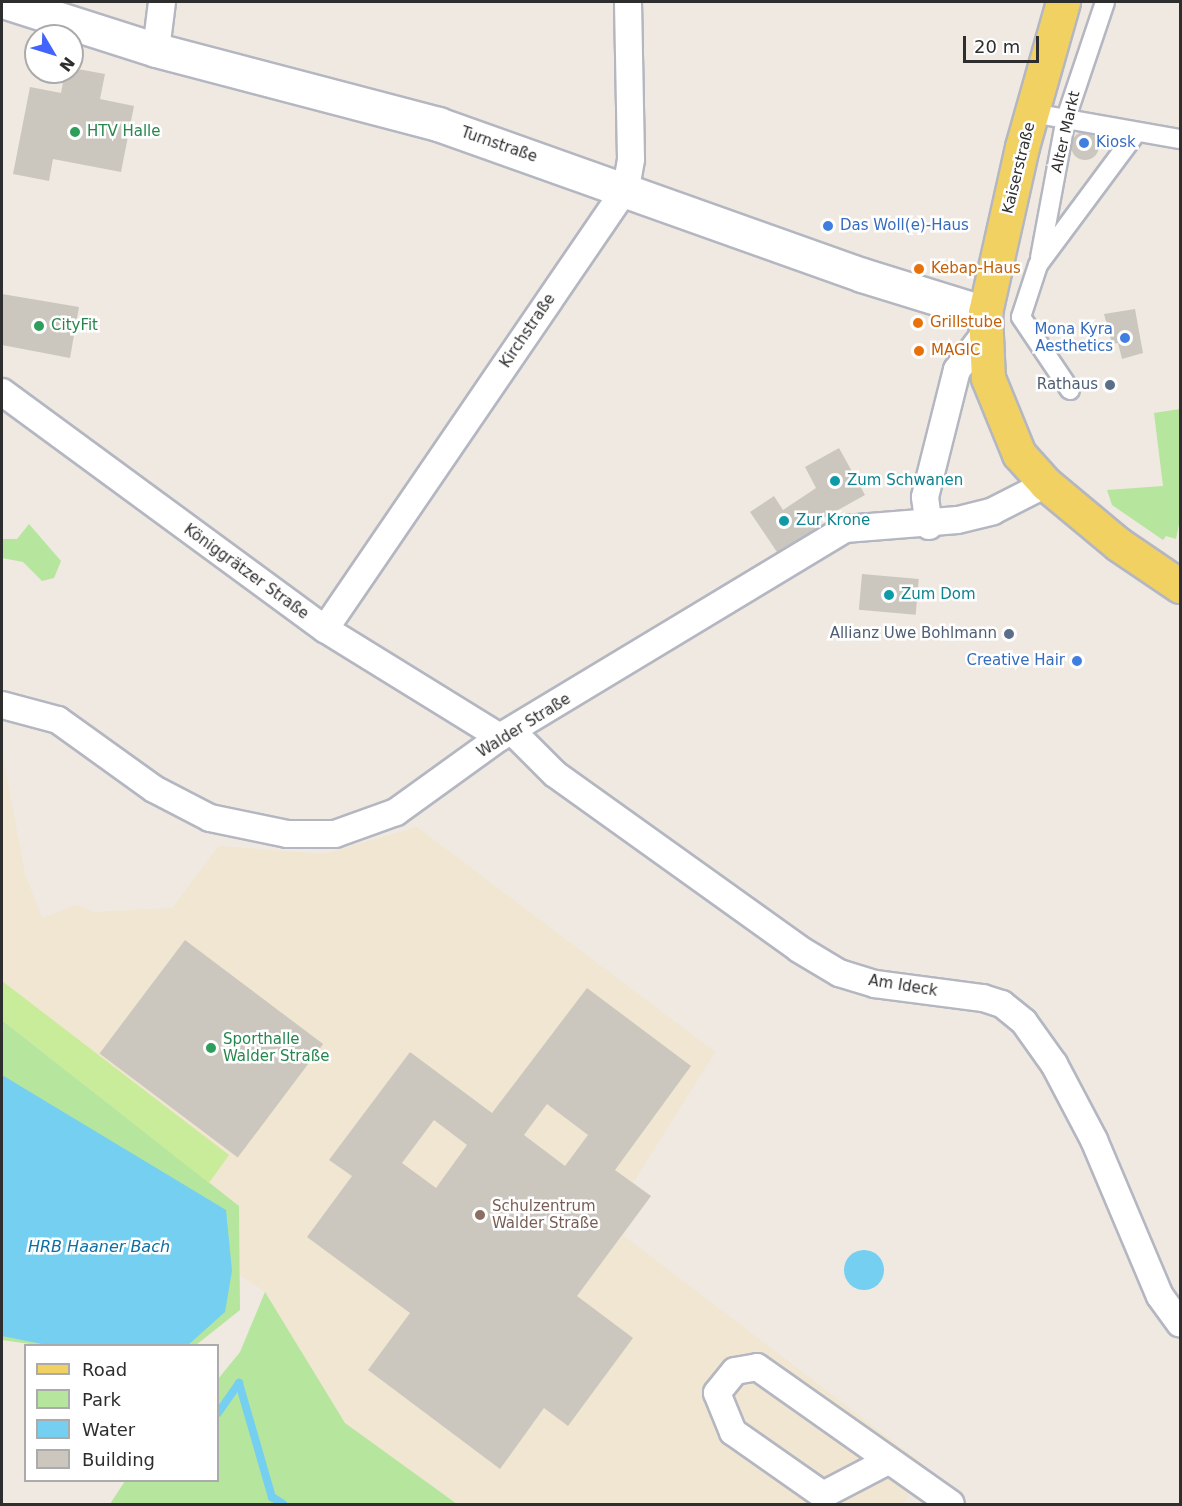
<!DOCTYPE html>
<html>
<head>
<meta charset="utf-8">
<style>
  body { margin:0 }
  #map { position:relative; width:1182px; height:1506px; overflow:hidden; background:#efe9e1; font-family:"DejaVu Sans",sans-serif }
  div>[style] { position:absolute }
  .education>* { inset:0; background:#f0e6d1 }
  .green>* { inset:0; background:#b6e59e }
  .pitch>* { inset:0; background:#c9ec9a }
  .water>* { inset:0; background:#75cff0 }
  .round { border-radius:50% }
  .stream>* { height:8px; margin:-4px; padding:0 4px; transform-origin:4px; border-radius:4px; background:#75cff0 }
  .building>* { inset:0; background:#cbc7bf; transform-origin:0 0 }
  .roads { filter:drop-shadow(2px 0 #b4b7c1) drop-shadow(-2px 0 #b4b7c1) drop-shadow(0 2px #b4b7c1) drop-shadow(0 -2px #b4b7c1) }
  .pedestrian>* { height:18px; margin:-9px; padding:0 9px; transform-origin:9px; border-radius:9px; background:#fff }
  .minor>* { height:26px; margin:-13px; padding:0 13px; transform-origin:13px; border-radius:13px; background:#fff }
  .secondary>* { height:33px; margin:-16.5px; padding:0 16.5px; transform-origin:16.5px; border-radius:16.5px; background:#fff }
  .primary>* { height:33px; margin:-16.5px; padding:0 16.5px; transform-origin:16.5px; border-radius:16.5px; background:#f2d163 }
  .dots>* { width:16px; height:16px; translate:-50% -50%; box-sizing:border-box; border:3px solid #fff; border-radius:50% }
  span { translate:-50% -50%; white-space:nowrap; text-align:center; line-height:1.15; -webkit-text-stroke:5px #fff; paint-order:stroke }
  .leisure-label { font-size:15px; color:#27864d }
  .left { translate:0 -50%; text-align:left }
  .street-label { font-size:15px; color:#2e2e2e }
  .shop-label { font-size:15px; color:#366cbe }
  .right { translate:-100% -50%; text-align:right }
  .food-label { font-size:15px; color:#c56008 }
  .service-label { font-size:15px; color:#4e5e75 }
  .culture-label { font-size:15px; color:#0d838f }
  .education-label { font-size:15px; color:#785e54 }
  .water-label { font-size:16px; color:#0d6fa3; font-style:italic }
  .frame { position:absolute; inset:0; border:3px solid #2e2e2e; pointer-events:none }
  .legend { position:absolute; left:24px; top:1344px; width:195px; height:138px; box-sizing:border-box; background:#fff; border:2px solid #ababab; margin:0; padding:8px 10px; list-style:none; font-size:18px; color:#2e2e2e }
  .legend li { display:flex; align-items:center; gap:12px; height:30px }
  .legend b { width:30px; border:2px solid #ababab }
  .north { position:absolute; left:24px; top:24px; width:60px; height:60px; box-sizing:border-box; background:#fff; border:2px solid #ababab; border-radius:50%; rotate:128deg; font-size:16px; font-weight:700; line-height:24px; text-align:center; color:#2e2e2e }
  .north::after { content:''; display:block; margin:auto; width:21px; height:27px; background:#4264fb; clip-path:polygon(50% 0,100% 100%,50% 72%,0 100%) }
  .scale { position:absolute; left:963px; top:36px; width:76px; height:27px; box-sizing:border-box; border:3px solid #2e2e2e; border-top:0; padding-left:8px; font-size:18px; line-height:21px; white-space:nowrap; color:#2e2e2e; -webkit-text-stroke:4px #fff; paint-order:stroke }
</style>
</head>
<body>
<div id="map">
  <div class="education">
    <div style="clip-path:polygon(2px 751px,25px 874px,42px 918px,77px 905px,93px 912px,172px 908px,219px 846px,324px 854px,417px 827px,715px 1052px,633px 1183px,651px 1196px,623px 1235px,929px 1469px,903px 1504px,457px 1504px,346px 1424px,265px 1292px,240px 1275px,239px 1206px,2px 1020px)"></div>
  </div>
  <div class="green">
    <div style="clip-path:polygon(1180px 409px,1180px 519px,1176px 539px,1166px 536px,1163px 540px,1112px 505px,1107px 490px,1163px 486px,1154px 413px)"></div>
    <div style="clip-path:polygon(29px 524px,61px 561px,54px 578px,42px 581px,23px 562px,2px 558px,2px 539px,17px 539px)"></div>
    <div style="clip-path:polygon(2px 1020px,239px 1206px,240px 1310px,196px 1345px,44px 1346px,2px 1340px)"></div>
    <div style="clip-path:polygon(265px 1292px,345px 1423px,457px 1504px,110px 1504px,125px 1481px,218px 1480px,218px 1379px,240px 1352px)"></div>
  </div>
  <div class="pitch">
    <div style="clip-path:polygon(2px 981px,229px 1155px,209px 1183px,2px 1020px)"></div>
  </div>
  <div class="water">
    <div style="clip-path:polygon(2px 1075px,226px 1210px,232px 1271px,225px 1312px,188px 1345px,47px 1345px,2px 1336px)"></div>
    <div class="round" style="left:844px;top:1250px;width:40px;height:40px"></div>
  </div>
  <div class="stream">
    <div style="left:239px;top:1383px;width:119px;rotate:73.9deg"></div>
    <div style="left:272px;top:1497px;width:13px;rotate:32deg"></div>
    <div style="left:218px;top:1413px;width:37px;rotate:-55deg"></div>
  </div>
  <div class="building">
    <div style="clip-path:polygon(72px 68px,105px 74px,100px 99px,134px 106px,121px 172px,53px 159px,49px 181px,13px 174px,30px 87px,61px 93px,65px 72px)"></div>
    <div class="round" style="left:1071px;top:132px;width:28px;height:28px"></div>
    <div style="clip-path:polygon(2px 294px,79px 307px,70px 358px,2px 345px)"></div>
    <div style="clip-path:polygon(1135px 309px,1143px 353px,1122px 359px,1118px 343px,1112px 344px,1104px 314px)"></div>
    <div style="clip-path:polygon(839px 448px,865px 495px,813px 524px,816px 529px,777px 552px,750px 512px,774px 496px,783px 510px,816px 488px,805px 467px)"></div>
    <div style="left:862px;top:574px;width:57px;height:36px;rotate:5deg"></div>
    <div style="left:185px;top:940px;width:173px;height:142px;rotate:37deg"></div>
    <div style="clip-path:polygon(evenodd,587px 988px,691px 1066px,615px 1170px,651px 1196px,577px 1296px,633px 1338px,568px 1426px,544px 1408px,500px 1469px,368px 1370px,410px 1313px,307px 1237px,352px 1176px,329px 1160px,410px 1052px,492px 1113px,587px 988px,547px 1104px,588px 1135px,565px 1166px,524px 1135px,547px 1104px,587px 988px,434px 1120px,467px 1145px,436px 1188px,402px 1163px,434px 1120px)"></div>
  </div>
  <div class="roads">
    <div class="pedestrian">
      <div style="left:1032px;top:113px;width:150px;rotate:10deg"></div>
      <div style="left:1040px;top:258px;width:142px;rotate:-79.5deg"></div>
      <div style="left:1066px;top:118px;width:122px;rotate:-71.4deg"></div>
      <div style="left:1070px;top:390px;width:88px;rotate:-123.9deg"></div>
      <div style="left:1021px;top:317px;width:55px;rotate:-71.9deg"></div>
      <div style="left:1038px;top:265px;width:164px;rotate:-53.4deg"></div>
    </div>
    <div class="minor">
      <div style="left:156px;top:50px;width:48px;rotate:-82.9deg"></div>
      <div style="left:2px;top:392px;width:401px;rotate:36.3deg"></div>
      <div style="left:325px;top:629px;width:206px;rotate:31.7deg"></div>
      <div style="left:929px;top:526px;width:29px;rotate:-98deg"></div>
      <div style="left:925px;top:497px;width:131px;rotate:-75.9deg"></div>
      <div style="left:957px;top:370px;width:43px;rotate:-52.6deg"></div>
      <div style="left:325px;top:629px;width:534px;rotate:-55.68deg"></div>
      <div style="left:626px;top:188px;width:29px;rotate:-80deg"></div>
      <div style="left:631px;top:159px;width:157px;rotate:-91.1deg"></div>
      <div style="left:2px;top:705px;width:58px;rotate:15deg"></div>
      <div style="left:58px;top:720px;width:118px;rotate:35.7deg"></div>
      <div style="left:154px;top:789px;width:63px;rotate:27.4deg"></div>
      <div style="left:210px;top:818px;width:79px;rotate:11.7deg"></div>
      <div style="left:287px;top:834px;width:48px"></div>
      <div style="left:335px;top:834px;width:65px;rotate:-19.8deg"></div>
      <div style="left:396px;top:812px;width:128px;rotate:-35.8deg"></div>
      <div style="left:500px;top:737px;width:403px;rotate:-31.1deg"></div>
      <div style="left:845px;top:529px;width:113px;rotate:-4.6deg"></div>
      <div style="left:958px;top:520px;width:36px;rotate:-14deg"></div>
      <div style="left:993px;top:511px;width:59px;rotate:-27deg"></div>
      <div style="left:513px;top:732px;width:59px;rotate:45deg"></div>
      <div style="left:555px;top:774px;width:300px;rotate:35.6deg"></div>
      <div style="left:799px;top:949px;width:47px;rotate:31deg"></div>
      <div style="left:839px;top:973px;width:38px;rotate:17deg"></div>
      <div style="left:875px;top:984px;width:109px;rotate:7.4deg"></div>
      <div style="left:983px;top:998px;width:20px;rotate:18deg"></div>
      <div style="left:1002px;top:1004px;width:28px;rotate:39deg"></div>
      <div style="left:1024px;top:1022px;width:52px;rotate:54.5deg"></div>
      <div style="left:1054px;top:1064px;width:86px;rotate:62.2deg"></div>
      <div style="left:1094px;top:1140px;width:169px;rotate:67.1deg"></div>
      <div style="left:1160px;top:1296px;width:34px;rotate:54deg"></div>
      <div style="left:888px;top:1461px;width:73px;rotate:152.4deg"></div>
      <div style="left:823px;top:1495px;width:110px;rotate:-145deg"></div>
      <div style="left:733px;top:1432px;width:42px;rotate:-112.3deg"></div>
      <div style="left:717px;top:1393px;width:28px;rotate:-51deg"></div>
      <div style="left:735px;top:1371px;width:22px;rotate:-10deg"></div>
      <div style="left:757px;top:1367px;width:237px;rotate:35.2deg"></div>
    </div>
    <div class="secondary">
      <div style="left:6px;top:2px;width:157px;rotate:17.7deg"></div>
      <div style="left:156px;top:50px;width:292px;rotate:14.7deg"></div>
      <div style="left:438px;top:124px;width:450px;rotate:19.6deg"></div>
      <div style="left:862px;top:275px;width:129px;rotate:17.2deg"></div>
    </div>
    <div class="primary">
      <div style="left:1063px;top:2px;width:151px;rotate:105.8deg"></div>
      <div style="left:1022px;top:147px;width:170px;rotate:102.6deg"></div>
      <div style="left:985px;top:313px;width:65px;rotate:87.4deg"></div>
      <div style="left:988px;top:378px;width:82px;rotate:67.8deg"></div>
      <div style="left:1019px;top:454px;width:40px;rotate:48deg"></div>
      <div style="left:1046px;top:484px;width:94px;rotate:39.8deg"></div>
      <div style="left:1118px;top:544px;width:75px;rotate:34.1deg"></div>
    </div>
  </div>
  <div class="dots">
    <div style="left:75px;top:132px;background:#2e9e5b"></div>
    <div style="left:1084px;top:143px;background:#3f7fe0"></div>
    <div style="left:828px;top:226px;background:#3f7fe0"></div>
    <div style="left:919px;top:269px;background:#e8710a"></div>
    <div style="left:918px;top:323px;background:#e8710a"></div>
    <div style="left:39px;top:326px;background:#2e9e5b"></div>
    <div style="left:1125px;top:338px;background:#3f7fe0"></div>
    <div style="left:919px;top:351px;background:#e8710a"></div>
    <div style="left:1110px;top:385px;background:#5c6f8a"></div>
    <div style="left:835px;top:481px;background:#0f9aa8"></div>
    <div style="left:784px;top:521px;background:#0f9aa8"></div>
    <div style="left:889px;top:595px;background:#0f9aa8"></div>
    <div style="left:1009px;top:634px;background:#5c6f8a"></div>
    <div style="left:1077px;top:661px;background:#3f7fe0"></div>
    <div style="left:211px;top:1048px;background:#2e9e5b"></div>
    <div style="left:480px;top:1215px;background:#8d6e63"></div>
  </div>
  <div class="leisure-label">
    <span class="left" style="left:87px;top:132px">HTV Halle</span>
    <span class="left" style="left:51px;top:326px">CityFit</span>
    <span class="left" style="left:223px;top:1048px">Sporthalle<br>Walder Straße</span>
  </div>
  <div class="street-label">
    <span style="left:1066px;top:132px;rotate:-77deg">Alter Markt</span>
    <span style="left:499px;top:145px;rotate:19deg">Turnstraße</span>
    <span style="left:1019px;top:168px;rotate:-76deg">Kaiserstraße</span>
    <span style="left:528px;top:331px;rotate:-56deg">Kirchstraße</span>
    <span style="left:246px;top:572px;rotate:36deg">Königgrätzer Straße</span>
    <span style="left:524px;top:726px;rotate:-32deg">Walder Straße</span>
    <span style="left:903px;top:986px;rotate:9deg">Am Ideck</span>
  </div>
  <div class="shop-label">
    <span class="left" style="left:1096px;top:143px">Kiosk</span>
    <span class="left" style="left:840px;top:226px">Das Woll(e)-Haus</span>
    <span class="right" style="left:1113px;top:338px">Mona Kyra<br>Aesthetics</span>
    <span class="right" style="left:1065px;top:661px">Creative Hair</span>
  </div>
  <div class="food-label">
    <span class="left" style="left:931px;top:269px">Kebap-Haus</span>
    <span class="left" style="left:930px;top:323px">Grillstube</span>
    <span class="left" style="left:931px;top:351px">MAGIC</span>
  </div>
  <div class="service-label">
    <span class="right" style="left:1098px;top:385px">Rathaus</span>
    <span class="right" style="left:997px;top:634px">Allianz Uwe Bohlmann</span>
  </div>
  <div class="culture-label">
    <span class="left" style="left:847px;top:481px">Zum Schwanen</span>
    <span class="left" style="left:796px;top:521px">Zur Krone</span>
    <span class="left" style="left:901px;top:595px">Zum Dom</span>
  </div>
  <div class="education-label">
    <span class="left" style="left:492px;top:1215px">Schulzentrum<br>Walder Straße</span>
  </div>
  <div class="water-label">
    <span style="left:99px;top:1247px">HRB Haaner Bach</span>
  </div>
  <div class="frame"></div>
  <ul class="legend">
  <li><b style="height:8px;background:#f2d163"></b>Road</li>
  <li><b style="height:16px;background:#b6e59e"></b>Park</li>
  <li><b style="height:16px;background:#75cff0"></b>Water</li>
  <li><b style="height:16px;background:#cbc7bf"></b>Building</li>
  </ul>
  <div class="north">N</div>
  <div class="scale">20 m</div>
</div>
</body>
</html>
